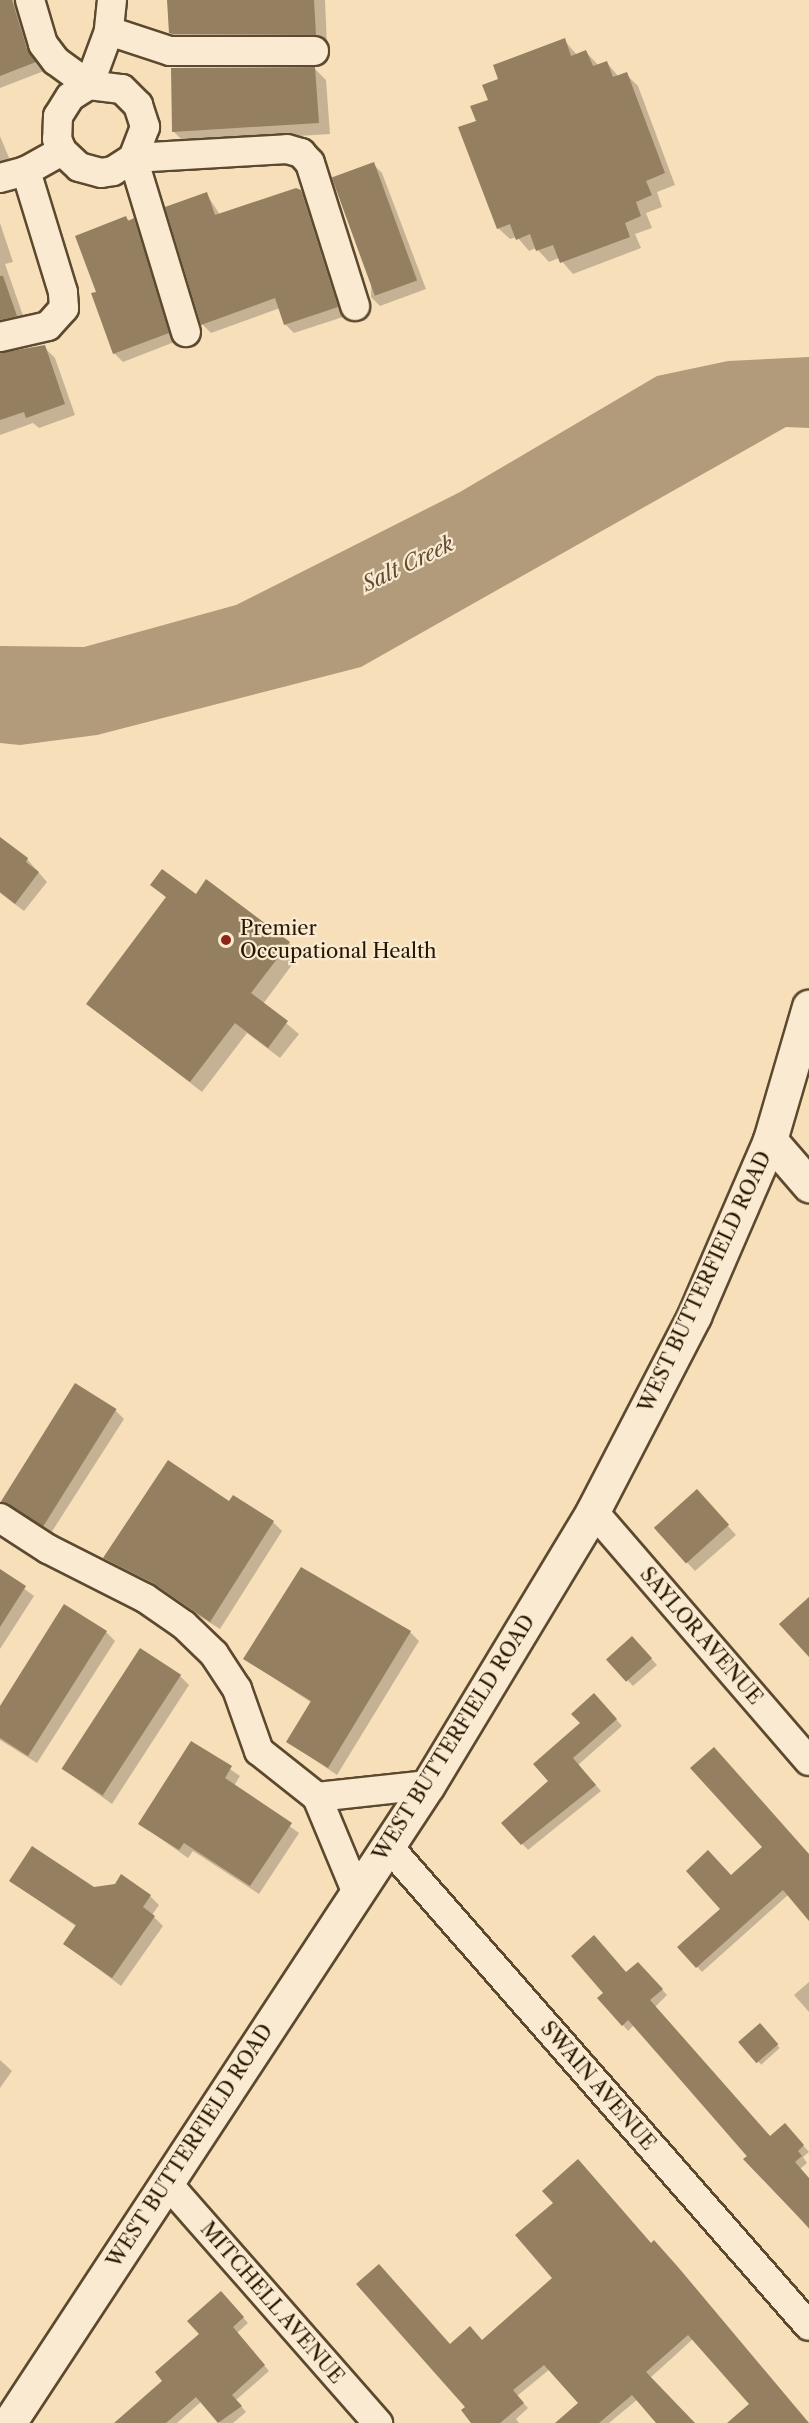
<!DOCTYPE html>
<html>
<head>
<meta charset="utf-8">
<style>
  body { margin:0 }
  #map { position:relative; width:809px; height:2423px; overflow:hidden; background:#f7dfba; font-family:"Libre Caslon Text",serif }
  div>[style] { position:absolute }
  .water>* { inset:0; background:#b19b7b }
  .shadow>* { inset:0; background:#0003; transform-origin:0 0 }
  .building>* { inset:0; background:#947f61; transform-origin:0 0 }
  .roads { filter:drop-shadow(2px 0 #5c492e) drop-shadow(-2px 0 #5c492e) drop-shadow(0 2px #5c492e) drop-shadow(0 -2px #5c492e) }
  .minor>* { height:28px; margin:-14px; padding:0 14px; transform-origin:14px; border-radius:14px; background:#faead2 }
  .tertiary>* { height:33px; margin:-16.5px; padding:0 16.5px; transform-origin:16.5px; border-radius:16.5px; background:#faead2 }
  .secondary>* { height:33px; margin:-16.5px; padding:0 16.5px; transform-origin:16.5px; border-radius:16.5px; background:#faead2 }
  .dots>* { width:16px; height:16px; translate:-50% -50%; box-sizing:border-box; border:3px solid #faead2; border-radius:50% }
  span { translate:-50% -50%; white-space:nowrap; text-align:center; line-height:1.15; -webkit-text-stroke:4.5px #faead2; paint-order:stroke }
  .poi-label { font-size:20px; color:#281700 }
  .left { translate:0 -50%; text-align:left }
  .street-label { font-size:20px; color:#281700 }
  .water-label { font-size:21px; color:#5f4c31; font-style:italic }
</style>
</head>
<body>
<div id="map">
  <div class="water">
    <div style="clip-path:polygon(809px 357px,809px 428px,786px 427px,361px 667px,97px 735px,20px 745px,0 743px,0 646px,84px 647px,236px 605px,460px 492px,657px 376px,728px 361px)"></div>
  </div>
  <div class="shadow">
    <div style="clip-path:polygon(0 0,16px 0,36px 59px,44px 71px,0 88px)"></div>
    <div style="clip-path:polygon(169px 0,325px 0,327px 46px,182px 44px,171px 33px)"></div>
    <div style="clip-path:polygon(564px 40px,577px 55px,586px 52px,599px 66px,607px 63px,619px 77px,626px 74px,638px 86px,675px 185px,657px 192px,662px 207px,646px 213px,652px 228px,635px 234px,641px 248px,573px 274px,559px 258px,549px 262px,536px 248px,529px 251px,517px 237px,510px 239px,498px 228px,478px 122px,500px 79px)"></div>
    <div style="clip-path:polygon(172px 69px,315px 69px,326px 80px,330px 134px,185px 143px,173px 131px)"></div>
    <div style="clip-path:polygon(0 136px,14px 170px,0 175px)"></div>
    <div style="clip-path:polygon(373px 164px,382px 173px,426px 289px,380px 306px,371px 297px)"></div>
    <div style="clip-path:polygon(300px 191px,310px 201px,346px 316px,294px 333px,285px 324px,280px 308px,211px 333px,202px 324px,206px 193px,220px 215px)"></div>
    <div style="clip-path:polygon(126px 218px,143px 229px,177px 341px,123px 362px,114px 353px,98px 292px)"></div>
    <div style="clip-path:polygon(0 223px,13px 262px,5px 264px,27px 327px,0 335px)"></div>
    <div style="clip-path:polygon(44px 347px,55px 358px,75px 415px,39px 428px,33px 423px,0 435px,0 354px)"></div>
    <div style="clip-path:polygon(0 839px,27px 859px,47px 882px,24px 911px,0 893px)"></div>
    <div style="clip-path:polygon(152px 885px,289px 943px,300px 954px,263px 1004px,299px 1034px,280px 1058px,247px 1033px,202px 1092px,88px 1004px,167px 898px)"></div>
    <div style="clip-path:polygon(115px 1410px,124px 1419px,51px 1533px,2px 1501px)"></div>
    <div style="clip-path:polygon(705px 1500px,736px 1535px,695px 1571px,655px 1527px)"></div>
    <div style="clip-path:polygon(230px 1503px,273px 1522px,282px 1531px,220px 1629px,105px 1558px)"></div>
    <div style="clip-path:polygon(0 1571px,34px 1596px,0 1649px)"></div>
    <div style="clip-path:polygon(106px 1632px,115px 1641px,37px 1763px,0 1740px,0 1709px)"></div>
    <div style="clip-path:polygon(410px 1632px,419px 1641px,337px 1775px,288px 1742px,312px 1703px,245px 1659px)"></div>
    <div style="clip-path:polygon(638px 1644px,657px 1665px,633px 1686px,608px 1659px)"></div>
    <div style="clip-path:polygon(180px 1676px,189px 1685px,112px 1804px,63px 1769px)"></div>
    <div style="clip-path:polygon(600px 1701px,622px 1726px,578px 1765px,601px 1791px,528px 1850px,503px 1823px,550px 1782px,582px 1723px)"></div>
    <div style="clip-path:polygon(192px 1743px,240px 1776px,234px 1786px,299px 1833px,259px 1894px,193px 1851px,188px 1858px,140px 1824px)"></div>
    <div style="clip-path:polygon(809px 1856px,809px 1918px,788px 1895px,702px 1972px,679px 1947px,722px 1909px,731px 1877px)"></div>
    <div style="clip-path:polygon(11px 1881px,150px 1896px,159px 1905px,152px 1915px,163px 1926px,121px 1986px,65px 1944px,77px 1927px)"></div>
    <div style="clip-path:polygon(644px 1969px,667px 1995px,655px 2007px,771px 2137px,790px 2130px,809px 2152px,803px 2157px,807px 2163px,800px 2169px,809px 2179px,809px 2229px,634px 2025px,628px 2031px,623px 2025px,626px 1974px)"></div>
    <div style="clip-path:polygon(809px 1982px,809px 2012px,794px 1995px)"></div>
    <div style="left:759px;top:2025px;width:31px;height:25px;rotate:48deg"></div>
    <div style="clip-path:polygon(0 2060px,12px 2071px,0 2088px)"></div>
    <div style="clip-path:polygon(555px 2203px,809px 2423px,730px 2423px,751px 2404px,693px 2339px,650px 2378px,693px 2423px,658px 2423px,638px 2399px,609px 2423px,573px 2423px,580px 2404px,550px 2369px,517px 2396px,528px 2408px,516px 2419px,519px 2423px,473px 2423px,451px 2346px,483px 2342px,555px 2278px)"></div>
    <div style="clip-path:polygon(226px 2298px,248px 2323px,237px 2333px,269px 2371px,236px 2400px,246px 2412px,233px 2423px,220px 2423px,202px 2401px,177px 2423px,116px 2423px,164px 2381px)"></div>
  </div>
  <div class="building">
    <div style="clip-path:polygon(0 0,12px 0,27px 49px,36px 62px,0 76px)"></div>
    <div style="clip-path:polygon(167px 0,314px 0,316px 35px,173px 34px,169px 33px)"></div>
    <div style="clip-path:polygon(565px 38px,571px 56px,586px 50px,593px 66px,607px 61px,613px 77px,627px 72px,665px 173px,646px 181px,652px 195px,636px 202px,641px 216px,625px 223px,630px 237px,560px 263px,553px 245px,536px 251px,530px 234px,516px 240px,510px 224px,497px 229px,458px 127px,476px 121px,470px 106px,488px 100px,482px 85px,498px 79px,493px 65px)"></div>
    <div style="clip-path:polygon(315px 67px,319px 123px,172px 132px,171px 68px)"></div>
    <div style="left:374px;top:162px;width:126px;height:45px;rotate:70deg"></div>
    <div style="clip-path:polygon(296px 188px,301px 190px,338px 307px,284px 325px,275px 298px,201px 325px,165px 207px,207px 192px,215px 215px)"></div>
    <div style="clip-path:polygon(126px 216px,128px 221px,134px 218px,169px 333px,113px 354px,91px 293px,96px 292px,75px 236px)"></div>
    <div style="clip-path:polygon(0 276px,3px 276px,17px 316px,0 320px)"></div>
    <div style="clip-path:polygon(45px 345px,65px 404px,26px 418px,24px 412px,0 420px,0 353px)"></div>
    <div style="clip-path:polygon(0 837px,28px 858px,26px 862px,39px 872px,15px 904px,0 892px)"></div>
    <div style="clip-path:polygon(162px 869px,196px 894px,206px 879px,290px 942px,251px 993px,288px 1021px,268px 1048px,235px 1023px,190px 1082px,86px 1004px,166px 897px,150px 885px)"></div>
    <div style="left:75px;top:1383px;width:49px;height:140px;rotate:32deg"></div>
    <div style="clip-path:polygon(168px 1460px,229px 1501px,233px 1495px,274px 1521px,210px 1622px,153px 1583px,103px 1558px)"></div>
    <div style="left:697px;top:1489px;width:48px;height:58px;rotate:48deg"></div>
    <div style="clip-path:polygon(301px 1567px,411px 1631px,328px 1768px,286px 1742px,311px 1701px,243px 1659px)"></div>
    <div style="clip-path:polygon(0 1569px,26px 1586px,0 1627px)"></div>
    <div style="clip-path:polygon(809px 1597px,809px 1657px,779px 1624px)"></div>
    <div style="clip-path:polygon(64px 1604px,107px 1631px,28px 1756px,0 1738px,0 1706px)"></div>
    <div style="left:632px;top:1636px;width:30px;height:35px;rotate:48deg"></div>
    <div style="left:140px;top:1648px;width:49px;height:144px;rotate:33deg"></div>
    <div style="clip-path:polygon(594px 1693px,617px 1719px,573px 1758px,596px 1785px,521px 1845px,501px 1823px,548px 1781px,533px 1764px,580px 1723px,571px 1714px)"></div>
    <div style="clip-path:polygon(191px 1741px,232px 1766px,225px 1778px,292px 1823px,250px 1886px,184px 1843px,179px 1850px,138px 1824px)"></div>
    <div style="clip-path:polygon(714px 1747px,809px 1854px,809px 1921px,783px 1890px,696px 1968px,677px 1947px,720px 1909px,686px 1871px,708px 1850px,731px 1875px,762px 1847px,690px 1768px)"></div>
    <div style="clip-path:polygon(32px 1846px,94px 1887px,115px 1884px,121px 1874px,151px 1895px,143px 1907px,155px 1916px,112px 1978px,63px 1944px,76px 1925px,9px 1881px)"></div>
    <div style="clip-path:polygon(594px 1935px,626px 1972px,638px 1962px,663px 1989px,650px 2000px,770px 2136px,785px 2123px,804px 2145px,798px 2151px,802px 2156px,795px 2162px,809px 2178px,809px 2228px,743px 2159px,747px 2156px,628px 2020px,622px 2026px,597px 1998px,603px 1993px,571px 1956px)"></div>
    <div style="left:760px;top:2023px;width:28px;height:29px;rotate:49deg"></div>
    <div style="clip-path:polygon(578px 2159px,651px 2243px,654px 2240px,678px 2267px,809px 2423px,727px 2423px,749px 2404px,688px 2335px,646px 2372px,695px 2423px,656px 2423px,632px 2395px,599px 2423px,555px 2423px,578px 2403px,544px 2365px,513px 2390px,524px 2403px,500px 2423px,471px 2423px,461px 2410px,465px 2407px,356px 2284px,379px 2264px,450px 2344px,470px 2326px,482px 2340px,552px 2278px,515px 2235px,553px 2203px,542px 2191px)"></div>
    <div style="clip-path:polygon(221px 2291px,244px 2317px,233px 2327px,265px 2365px,232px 2395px,242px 2406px,218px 2423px,196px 2397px,166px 2423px,114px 2423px,162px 2381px,155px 2372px,199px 2334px,187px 2321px)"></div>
  </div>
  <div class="roads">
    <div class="minor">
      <div style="left:30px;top:0;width:46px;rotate:73.5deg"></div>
      <div style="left:43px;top:44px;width:21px;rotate:53deg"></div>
      <div style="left:56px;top:61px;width:41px;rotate:36deg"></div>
      <div style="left:89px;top:85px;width:33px;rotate:7deg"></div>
      <div style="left:122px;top:89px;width:23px;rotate:45deg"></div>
      <div style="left:138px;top:105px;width:23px;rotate:72deg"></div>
      <div style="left:145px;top:127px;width:33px;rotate:111deg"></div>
      <div style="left:133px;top:158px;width:182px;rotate:73.1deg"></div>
      <div style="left:112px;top:0;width:31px;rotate:96deg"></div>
      <div style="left:109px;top:31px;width:58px;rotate:110.3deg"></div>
      <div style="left:89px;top:85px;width:22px;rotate:148deg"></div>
      <div style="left:70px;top:97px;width:22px;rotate:122deg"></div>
      <div style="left:58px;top:116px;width:23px;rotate:92deg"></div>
      <div style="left:57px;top:139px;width:13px;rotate:67deg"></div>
      <div style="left:62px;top:151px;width:23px;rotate:43deg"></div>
      <div style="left:79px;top:167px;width:23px;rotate:15deg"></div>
      <div style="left:101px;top:173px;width:12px;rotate:-9deg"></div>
      <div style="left:113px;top:171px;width:24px;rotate:-33deg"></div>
      <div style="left:133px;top:158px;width:154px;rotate:-3.3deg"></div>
      <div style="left:287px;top:149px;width:15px;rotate:16deg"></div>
      <div style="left:301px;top:153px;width:13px;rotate:48deg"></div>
      <div style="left:310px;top:163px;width:150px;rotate:72.5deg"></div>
      <div style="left:109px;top:31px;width:64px;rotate:18.2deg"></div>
      <div style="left:170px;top:51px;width:144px"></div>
      <div style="left:0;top:178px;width:27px;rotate:-15deg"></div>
      <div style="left:26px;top:171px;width:41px;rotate:-29.1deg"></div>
      <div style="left:0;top:337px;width:49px;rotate:-12.9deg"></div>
      <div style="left:48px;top:326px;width:24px;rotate:-48deg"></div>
      <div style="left:64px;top:308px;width:16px;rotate:-94deg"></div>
      <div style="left:63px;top:292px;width:127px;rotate:-107deg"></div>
      <div style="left:593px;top:1511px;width:330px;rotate:49.2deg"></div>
      <div style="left:0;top:1518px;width:57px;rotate:32.9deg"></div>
      <div style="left:48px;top:1549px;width:109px;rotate:26.8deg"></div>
      <div style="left:145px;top:1598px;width:47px;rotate:34.7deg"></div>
      <div style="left:184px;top:1625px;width:42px;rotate:44deg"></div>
      <div style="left:214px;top:1654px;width:42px;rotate:56.7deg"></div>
      <div style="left:237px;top:1689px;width:66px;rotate:70.5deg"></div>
      <div style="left:259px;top:1751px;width:74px;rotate:38.4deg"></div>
      <div style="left:317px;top:1797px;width:104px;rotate:67.4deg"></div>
      <div style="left:317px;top:1797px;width:112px;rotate:-6.2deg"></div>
      <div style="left:388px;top:1846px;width:638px;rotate:48.75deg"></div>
      <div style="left:167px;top:2183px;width:320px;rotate:48.7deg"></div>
    </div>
    <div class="tertiary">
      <div style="left:770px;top:1140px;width:60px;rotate:49.1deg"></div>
    </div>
    <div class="secondary">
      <div style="left:9px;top:2423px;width:763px;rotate:-56.71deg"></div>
      <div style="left:428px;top:1785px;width:320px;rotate:-58.9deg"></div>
      <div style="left:593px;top:1511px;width:220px;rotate:-62.6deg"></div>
      <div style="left:694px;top:1316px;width:192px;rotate:-66.6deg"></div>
      <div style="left:770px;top:1140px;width:139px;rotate:-73.7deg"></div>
    </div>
  </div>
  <div class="dots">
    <div style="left:226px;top:940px;background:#8f2418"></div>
  </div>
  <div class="poi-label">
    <span class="left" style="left:240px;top:940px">Premier<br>Occupational Health</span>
  </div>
  <div class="street-label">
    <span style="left:705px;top:1282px;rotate:-65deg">WEST BUTTERFIELD ROAD</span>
    <span style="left:701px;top:1636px;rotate:49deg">SAYLOR AVENUE</span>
    <span style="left:454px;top:1738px;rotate:-58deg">WEST BUTTERFIELD ROAD</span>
    <span style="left:598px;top:2086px;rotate:49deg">SWAIN AVENUE</span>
    <span style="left:190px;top:2146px;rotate:-57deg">WEST BUTTERFIELD ROAD</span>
    <span style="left:272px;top:2303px;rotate:49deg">MITCHELL AVENUE</span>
  </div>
  <div class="water-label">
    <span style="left:408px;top:564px;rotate:-26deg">Salt Creek</span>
  </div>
</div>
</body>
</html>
